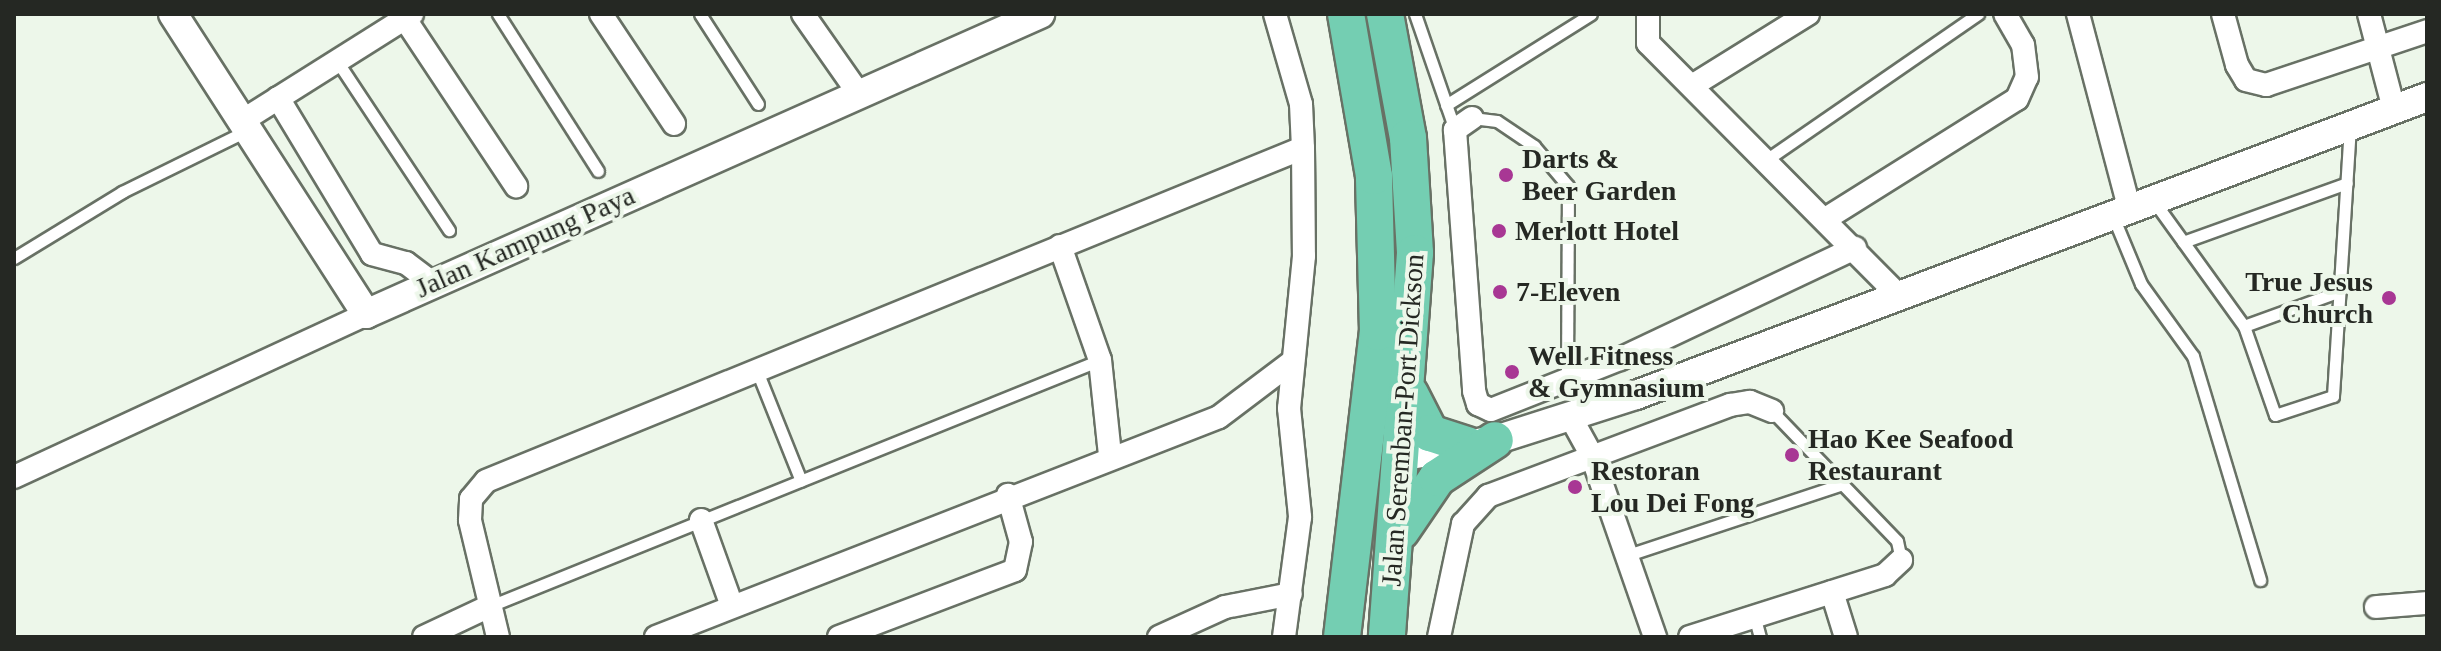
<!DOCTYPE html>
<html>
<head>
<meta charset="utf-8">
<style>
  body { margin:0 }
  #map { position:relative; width:2441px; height:651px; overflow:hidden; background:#edf7ea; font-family:"Times New Roman",serif }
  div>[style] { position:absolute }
  .roads { filter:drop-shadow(2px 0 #687165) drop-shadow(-2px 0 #687165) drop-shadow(0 2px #687165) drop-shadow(0 -2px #687165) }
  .service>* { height:11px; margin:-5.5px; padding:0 5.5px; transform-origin:5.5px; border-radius:5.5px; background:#fff }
  .minor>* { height:22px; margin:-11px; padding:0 11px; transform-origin:11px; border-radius:11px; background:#fff }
  .tertiary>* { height:28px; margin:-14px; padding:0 14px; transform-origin:14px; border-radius:14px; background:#fff }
  .trunk>* { height:36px; margin:-18px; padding:0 18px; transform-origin:18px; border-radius:18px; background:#74ceb2 }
  .dots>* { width:22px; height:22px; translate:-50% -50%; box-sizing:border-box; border:4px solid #edf7ea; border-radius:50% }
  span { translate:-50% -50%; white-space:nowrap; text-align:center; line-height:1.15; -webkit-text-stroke:8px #edf7ea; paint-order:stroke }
  .poi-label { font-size:28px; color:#252823; font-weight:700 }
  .left { translate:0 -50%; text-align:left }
  .right { translate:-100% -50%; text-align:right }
  .street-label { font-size:28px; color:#252823 }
  .frame { position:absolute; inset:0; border:16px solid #252823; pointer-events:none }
</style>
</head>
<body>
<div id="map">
  <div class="roads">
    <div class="service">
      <div style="left:498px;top:14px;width:186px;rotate:57.5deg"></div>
      <div style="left:700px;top:14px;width:107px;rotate:57.2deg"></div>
      <div style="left:1415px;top:14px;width:123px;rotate:71deg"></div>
      <div style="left:337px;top:61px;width:203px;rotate:56.5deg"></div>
      <div style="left:1446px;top:105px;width:171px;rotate:-32.1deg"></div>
      <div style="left:1472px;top:118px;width:25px;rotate:7deg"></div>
      <div style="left:1497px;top:121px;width:45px;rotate:34deg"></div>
      <div style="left:1534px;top:146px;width:52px;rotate:49.6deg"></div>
      <div style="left:1568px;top:186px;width:196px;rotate:90.3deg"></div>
      <div style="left:1769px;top:158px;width:254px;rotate:-34.6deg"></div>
      <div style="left:2153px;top:200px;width:155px;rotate:54.2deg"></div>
      <div style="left:2244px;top:326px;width:94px;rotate:70.8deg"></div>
      <div style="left:2275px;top:415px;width:61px;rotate:-18.1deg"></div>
      <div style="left:2333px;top:396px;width:268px;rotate:-86.4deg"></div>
      <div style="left:2112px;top:214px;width:76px;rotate:67.5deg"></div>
      <div style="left:2141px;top:284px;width:89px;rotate:54.2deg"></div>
      <div style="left:2193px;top:356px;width:234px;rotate:73.3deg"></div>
      <div style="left:2183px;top:242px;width:174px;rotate:-19.8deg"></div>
      <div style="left:14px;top:258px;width:127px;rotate:-31.4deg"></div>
      <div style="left:122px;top:192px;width:140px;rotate:-26.2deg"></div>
      <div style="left:2244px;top:326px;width:102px;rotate:-20deg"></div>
      <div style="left:757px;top:371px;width:118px;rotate:68.2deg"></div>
      <div style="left:1772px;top:411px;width:180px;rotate:46.1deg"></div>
      <div style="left:1897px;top:541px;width:19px;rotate:78deg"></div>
      <div style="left:1628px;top:555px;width:226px;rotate:-18.3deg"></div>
      <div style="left:490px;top:606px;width:658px;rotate:-21.96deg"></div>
      <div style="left:1754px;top:615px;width:23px;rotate:75deg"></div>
    </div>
    <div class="minor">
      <div style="left:601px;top:14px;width:132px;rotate:56.4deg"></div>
      <div style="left:803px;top:14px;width:98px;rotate:55deg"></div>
      <div style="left:1275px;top:14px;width:94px;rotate:73.9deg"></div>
      <div style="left:1301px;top:104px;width:44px;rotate:87.4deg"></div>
      <div style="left:1303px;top:148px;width:108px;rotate:89.5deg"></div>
      <div style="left:1304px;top:256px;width:153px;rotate:95.6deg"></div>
      <div style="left:1289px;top:408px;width:110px;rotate:84.2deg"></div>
      <div style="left:1300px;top:517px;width:121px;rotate:97.6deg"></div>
      <div style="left:1648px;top:14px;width:29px;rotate:90deg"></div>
      <div style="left:1648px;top:43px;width:354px;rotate:45.2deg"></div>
      <div style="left:2078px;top:14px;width:200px;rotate:75.2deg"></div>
      <div style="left:2223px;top:14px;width:53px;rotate:74.6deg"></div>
      <div style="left:2237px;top:65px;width:17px;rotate:59deg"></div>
      <div style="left:2246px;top:80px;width:21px;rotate:14deg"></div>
      <div style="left:2266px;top:85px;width:170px;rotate:-18.5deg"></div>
      <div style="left:2369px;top:14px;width:98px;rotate:75.3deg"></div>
      <div style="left:405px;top:19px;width:201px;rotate:56.4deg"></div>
      <div style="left:1695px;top:84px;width:133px;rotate:-31.8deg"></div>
      <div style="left:278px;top:98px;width:182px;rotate:58.9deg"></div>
      <div style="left:372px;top:254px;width:35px;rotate:15deg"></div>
      <div style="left:406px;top:263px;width:34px;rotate:37deg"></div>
      <div style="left:1472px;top:118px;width:21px;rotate:145deg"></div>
      <div style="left:1455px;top:130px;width:262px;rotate:85.8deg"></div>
      <div style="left:1474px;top:391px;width:14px;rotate:73deg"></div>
      <div style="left:1478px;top:404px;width:14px;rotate:25deg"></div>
      <div style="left:1491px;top:410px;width:139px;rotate:-21.6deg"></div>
      <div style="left:1620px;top:359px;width:260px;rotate:-25.3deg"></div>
      <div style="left:242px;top:121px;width:201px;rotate:-32.2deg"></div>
      <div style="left:1827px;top:218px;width:224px;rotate:-32.1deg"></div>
      <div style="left:2017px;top:99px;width:24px;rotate:-66deg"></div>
      <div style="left:2027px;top:77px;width:32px;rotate:-97deg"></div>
      <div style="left:2023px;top:45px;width:36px;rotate:-120deg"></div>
      <div style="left:1060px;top:246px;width:121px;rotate:70.7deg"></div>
      <div style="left:1100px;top:360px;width:96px;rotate:84deg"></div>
      <div style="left:1570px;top:416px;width:46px;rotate:61.2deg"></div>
      <div style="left:1592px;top:456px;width:192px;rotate:70.8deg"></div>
      <div style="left:14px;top:477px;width:388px;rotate:-24.8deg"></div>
      <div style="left:701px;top:520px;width:91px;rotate:70.2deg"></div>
      <div style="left:1832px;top:592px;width:47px;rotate:72.7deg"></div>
      <div style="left:2376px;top:607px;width:51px;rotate:-4.5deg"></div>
      <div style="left:424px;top:637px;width:73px;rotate:-25.2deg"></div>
      <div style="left:498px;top:637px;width:120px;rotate:-103.5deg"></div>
      <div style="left:470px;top:520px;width:21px;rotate:-87deg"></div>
      <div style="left:471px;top:499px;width:23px;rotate:-50deg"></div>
      <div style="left:486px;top:481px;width:882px;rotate:-22.18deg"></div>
      <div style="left:656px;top:637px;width:604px;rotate:-21.34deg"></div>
      <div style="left:1219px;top:417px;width:93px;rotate:-37.1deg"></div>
      <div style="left:839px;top:637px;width:188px;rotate:-20.8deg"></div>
      <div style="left:1015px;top:570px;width:29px;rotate:-78deg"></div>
      <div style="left:1021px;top:542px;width:49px;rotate:-105.5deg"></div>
      <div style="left:1159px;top:637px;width:72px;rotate:-24.4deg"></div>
      <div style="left:1225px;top:607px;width:67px;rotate:-11.1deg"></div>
      <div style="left:1439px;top:637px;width:116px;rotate:-78deg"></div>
      <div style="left:1463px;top:524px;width:38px;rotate:-48deg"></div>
      <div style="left:1488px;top:496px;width:259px;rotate:-20.6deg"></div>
      <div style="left:1730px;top:405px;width:20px;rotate:-9deg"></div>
      <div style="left:1750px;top:402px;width:24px;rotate:22deg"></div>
      <div style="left:1690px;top:637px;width:205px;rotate:-17.6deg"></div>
      <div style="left:1885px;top:575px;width:22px;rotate:-43deg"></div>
    </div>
    <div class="tertiary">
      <div style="left:173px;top:14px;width:357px;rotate:57.2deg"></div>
      <div style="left:366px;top:314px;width:738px;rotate:-23.99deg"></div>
      <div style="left:1405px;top:456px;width:91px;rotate:-10.1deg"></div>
      <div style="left:1495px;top:440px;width:148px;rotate:-17.7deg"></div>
      <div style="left:1636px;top:395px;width:845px;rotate:-20.64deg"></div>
    </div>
    <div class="trunk">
      <div style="left:1385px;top:14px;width:126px;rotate:79.5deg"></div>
      <div style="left:1408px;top:138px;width:115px;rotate:86.5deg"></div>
      <div style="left:1415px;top:253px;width:385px;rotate:94.2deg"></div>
      <div style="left:1410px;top:394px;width:44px;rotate:62.9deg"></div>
      <div style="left:1430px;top:433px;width:40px;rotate:18deg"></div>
      <div style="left:1401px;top:531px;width:64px;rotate:-55.8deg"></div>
      <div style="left:1437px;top:478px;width:69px;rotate:-33.2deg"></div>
      <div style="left:1342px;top:637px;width:307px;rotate:-83.3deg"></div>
      <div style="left:1378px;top:332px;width:156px;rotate:-91.5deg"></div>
      <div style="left:1374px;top:176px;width:164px;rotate:-99.8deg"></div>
    </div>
  </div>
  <div class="dots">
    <div style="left:1506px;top:175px;background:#a83794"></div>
    <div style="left:1499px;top:231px;background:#a83794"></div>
    <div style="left:1500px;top:292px;background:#a83794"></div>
    <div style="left:2389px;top:298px;background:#a83794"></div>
    <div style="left:1512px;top:372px;background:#a83794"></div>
    <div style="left:1792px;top:455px;background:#a83794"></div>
    <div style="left:1575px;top:487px;background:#a83794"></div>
  </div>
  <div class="poi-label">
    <span class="left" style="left:1522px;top:175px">Darts &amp;<br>Beer Garden</span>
    <span class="left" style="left:1515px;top:231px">Merlott Hotel</span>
    <span class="right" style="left:2373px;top:298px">True Jesus<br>Church</span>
    <span class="left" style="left:1516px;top:292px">7-Eleven</span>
    <span class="left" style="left:1528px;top:372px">Well Fitness<br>&amp; Gymnasium</span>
    <span class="left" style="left:1808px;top:455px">Hao Kee Seafood<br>Restaurant</span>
    <span class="left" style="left:1591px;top:487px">Restoran<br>Lou Dei Fong</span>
  </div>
  <div class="street-label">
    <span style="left:525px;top:242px;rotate:-24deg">Jalan Kampung Paya</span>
    <span style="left:1403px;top:420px;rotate:-86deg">Jalan Seremban-Port Dickson</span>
  </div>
  <div class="frame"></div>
</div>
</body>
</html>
